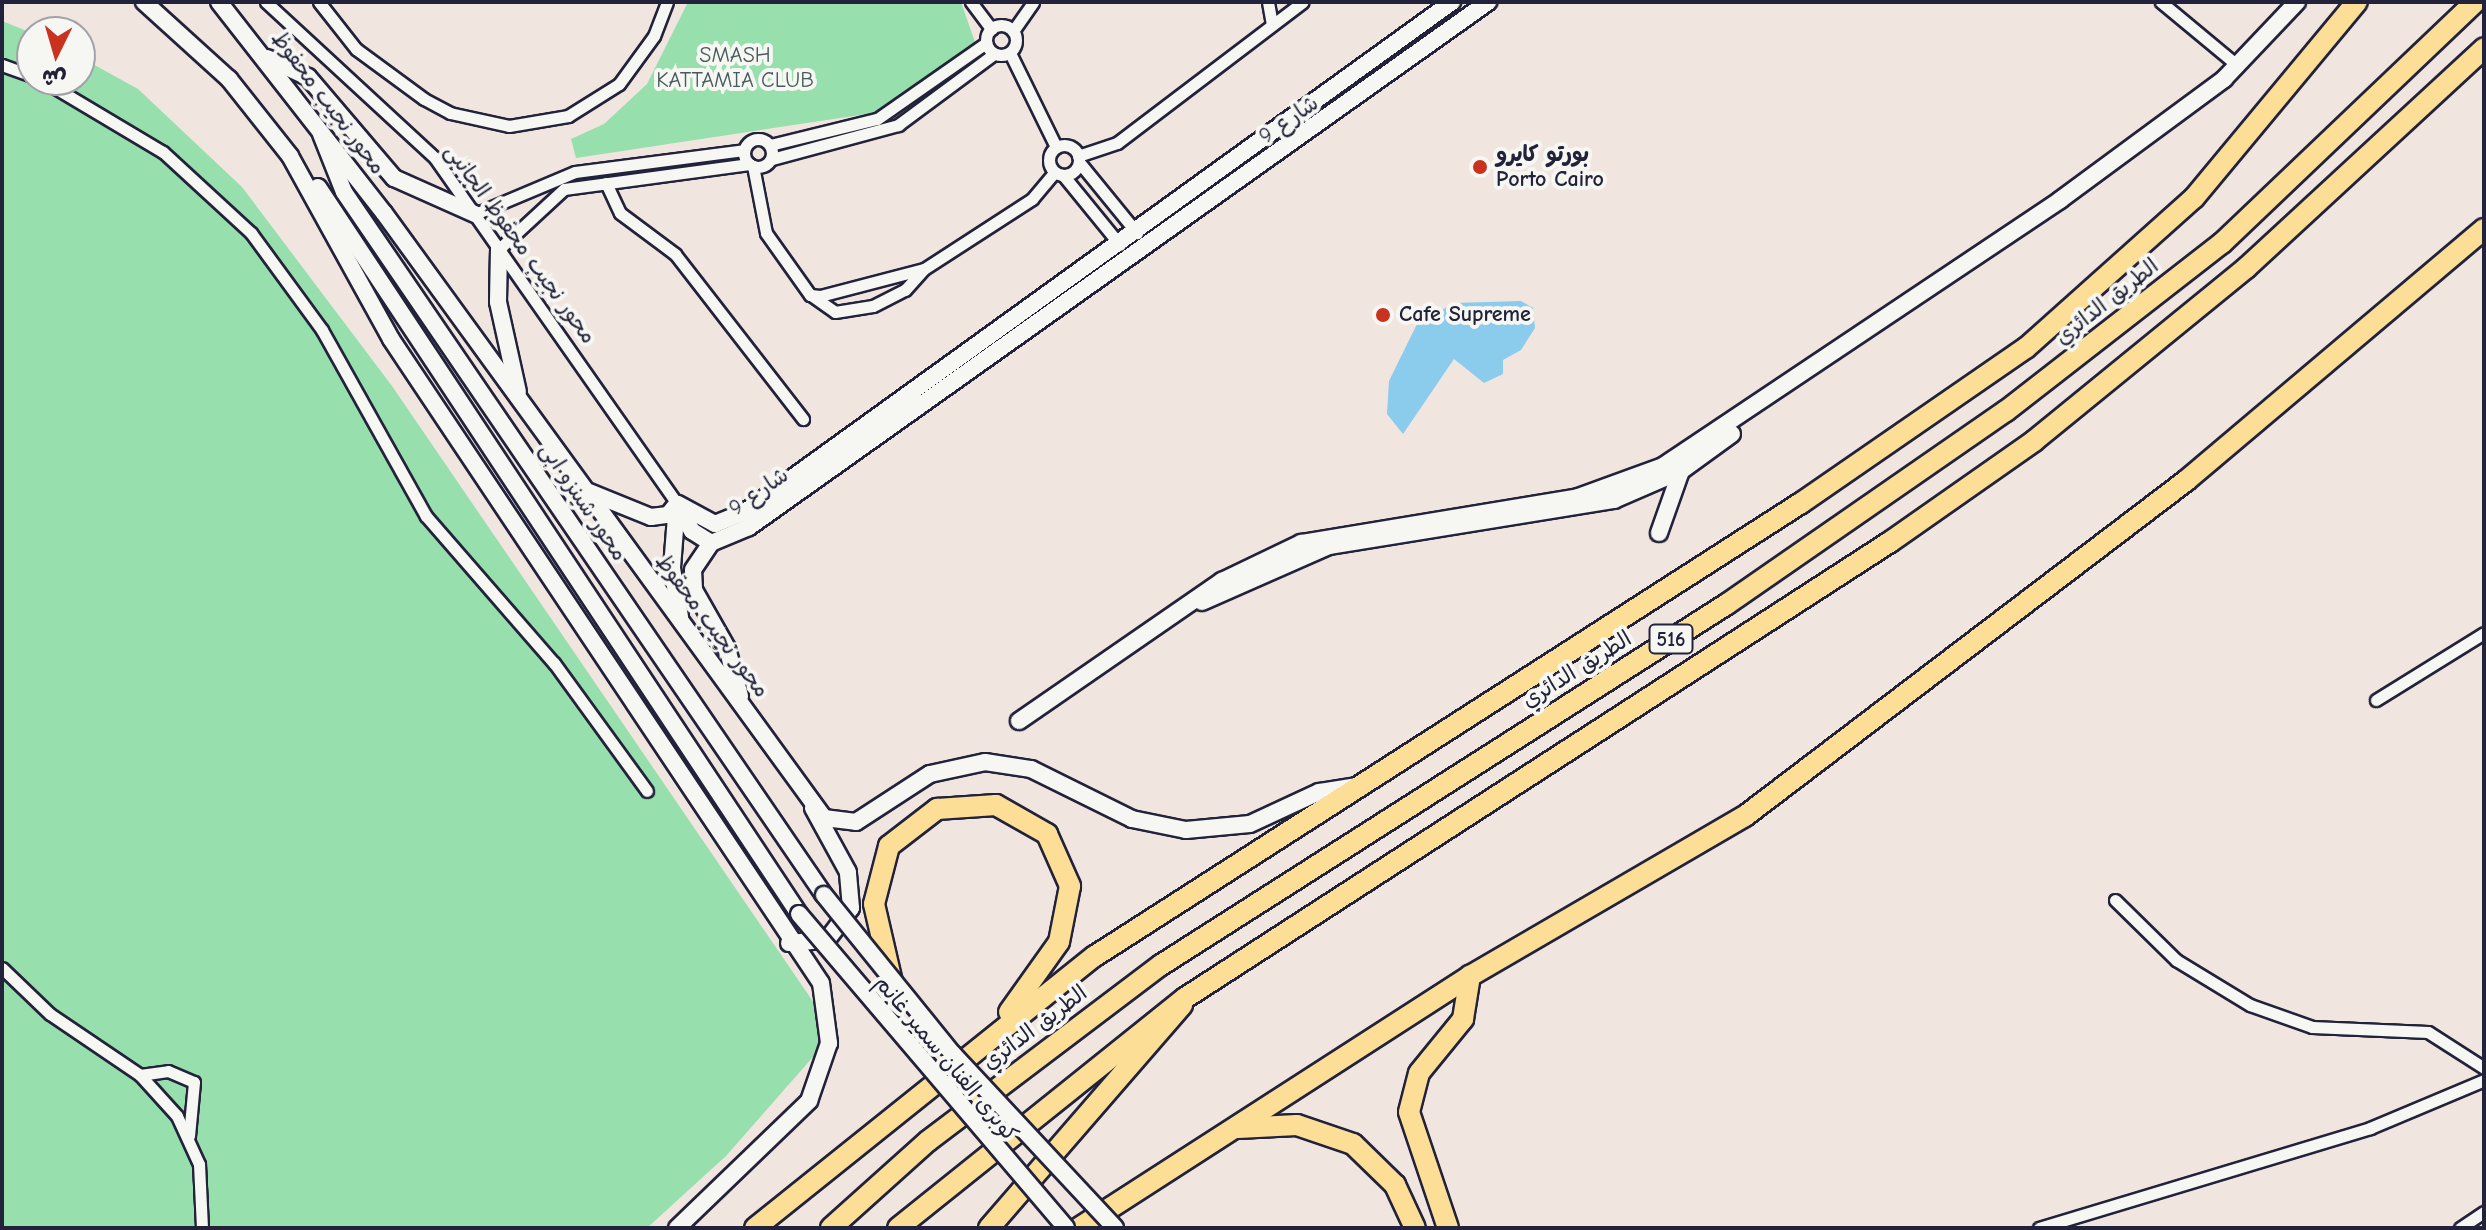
<!DOCTYPE html>
<html>
<head>
<meta charset="utf-8">
<style>
  body { margin:0 }
  #map { position:relative; width:2486px; height:1230px; overflow:hidden; background:#f1e5e0; font-family:"Comic Neue","Playpen Sans Arabic",sans-serif }
  div>[style] { position:absolute }
  .green>* { inset:0; background:#97dfac }
  .water>* { inset:0; background:#8bcbec }
  .roads { filter:drop-shadow(2px 0 #22223b) drop-shadow(-2px 0 #22223b) drop-shadow(0 2px #22223b) drop-shadow(0 -2px #22223b) }
  .street>* { height:11px; margin:-5.5px; padding:0 5.5px; transform-origin:5.5px; border-radius:5.5px; background:#f6f6f2 }
  .street>.ring { margin:-5.5px; padding:0; box-sizing:content-box; background:none; border:11px solid #f6f6f2; border-radius:50% }
  .secondary>* { height:16px; margin:-8px; padding:0 8px; transform-origin:8px; border-radius:8px; background:#f6f6f2 }
  .highway>* { height:20px; margin:-10px; padding:0 10px; transform-origin:10px; border-radius:10px; background:#fcde96 }
  .bridges { filter:drop-shadow(2px 0 #22223b) drop-shadow(-2px 0 #22223b) drop-shadow(0 2px #22223b) drop-shadow(0 -2px #22223b) }
  .secondary-bridge>* { height:16px; margin:-8px; padding:0 8px; transform-origin:8px; border-radius:8px; background:#f6f6f2 }
  .dots>* { width:22px; height:22px; translate:-50% -50%; box-sizing:border-box; border:4px solid #f6f6f2; border-radius:50% }
  span { translate:-50% -50%; white-space:nowrap; text-align:center; line-height:1.15; -webkit-text-stroke:8px #f6f6f2; paint-order:stroke }
  .shield-label span { padding:2px 6px; background:#f6f6f2; border:2px solid; border-radius:6px; -webkit-text-stroke-width:0 }
  .shield-label { font-size:20px; color:#22223b; font-weight:700 }
  .park-label { font-size:22px; color:#455b5d }
  .street-label { font-size:22px; color:#22223b }
  .poi-label { font-size:22px; color:#22223b; font-weight:700 }
  .left { translate:0 -50%; text-align:left }
  .frame { position:absolute; inset:0; border:4px solid #22223b; pointer-events:none }
  .north { position:absolute; left:16px; top:16px; width:80px; height:80px; box-sizing:border-box; background:#f6f6f2; border:2px solid #a1a1a9; border-radius:50%; rotate:185deg; font-size:22px; font-weight:700; line-height:32px; text-align:center; color:#22223b }
  .north::after { content:''; display:block; margin:auto; width:28px; height:36px; background:#c8321e; clip-path:polygon(50% 0,100% 100%,50% 72%,0 100%) }
</style>
</head>
<body>
<div id="map">
  <div class="green">
    <div style="clip-path:polygon(688px 2px,961px 2px,975px 42px,880px 112px,576px 158px,571px 139px,604px 124px,647px 84px)"></div>
    <div style="clip-path:polygon(2px 21px,32px 33px,32px 80px,80px 80px,80px 57px,138px 89px,242px 187px,392px 386px,814px 1003px,821px 1037px,813px 1057px,726px 1156px,647px 1228px,2px 1228px)"></div>
  </div>
  <div class="water">
    <div style="clip-path:polygon(1521px 301px,1533px 308px,1535px 328px,1521px 350px,1503px 360px,1503px 374px,1484px 383px,1454px 359px,1403px 434px,1387px 414px,1389px 381px,1417px 324px,1454px 303px)"></div>
  </div>
  <div class="roads">
    <div class="street">
      <div style="left:266px;top:2px;width:230px;rotate:42.7deg"></div>
      <div style="left:435px;top:158px;width:422px;rotate:55deg"></div>
      <div style="left:319px;top:2px;width:60px;rotate:51.8deg"></div>
      <div style="left:356px;top:49px;width:84px;rotate:36.3deg"></div>
      <div style="left:424px;top:99px;width:30px;rotate:28deg"></div>
      <div style="left:450px;top:113px;width:60px;rotate:12.4deg"></div>
      <div style="left:509px;top:126px;width:60px;rotate:-9.6deg"></div>
      <div style="left:568px;top:116px;width:60px;rotate:-32.1deg"></div>
      <div style="left:619px;top:84px;width:59px;rotate:-53.9deg"></div>
      <div style="left:654px;top:36px;width:36px;rotate:-69deg"></div>
      <div style="left:971px;top:2px;width:34px;rotate:53deg"></div>
      <div style="left:1268px;top:2px;width:23px;rotate:80deg"></div>
      <div style="left:2161px;top:2px;width:100px;rotate:39.7deg"></div>
      <div class="ring" style="left:986px;top:25px;width:19px;height:19px"></div>
      <div style="left:1013px;top:31px;width:35px;rotate:-55deg"></div>
      <div style="left:1010px;top:53px;width:105px;rotate:63.9deg"></div>
      <div style="left:2px;top:65px;width:32px;rotate:20deg"></div>
      <div style="left:42px;top:80px;width:141px;rotate:30.8deg"></div>
      <div style="left:163px;top:152px;width:120px;rotate:42.6deg"></div>
      <div style="left:251px;top:233px;width:120px;rotate:53.8deg"></div>
      <div style="left:322px;top:330px;width:213px;rotate:60.8deg"></div>
      <div style="left:426px;top:516px;width:195px;rotate:49deg"></div>
      <div style="left:554px;top:663px;width:158px;rotate:54deg"></div>
      <div class="ring" style="left:744px;top:139px;width:17px;height:17px"></div>
      <div style="left:770px;top:145px;width:110px;rotate:-13.7deg"></div>
      <div style="left:877px;top:119px;width:133px;rotate:-34.9deg"></div>
      <div class="ring" style="left:1049px;top:145px;width:19px;height:19px"></div>
      <div style="left:1078px;top:156px;width:41px;rotate:-18.4deg"></div>
      <div style="left:1117px;top:143px;width:233px;rotate:-37.2deg"></div>
      <div style="left:772px;top:159px;width:131px;rotate:-15.1deg"></div>
      <div style="left:898px;top:125px;width:119px;rotate:-36.5deg"></div>
      <div style="left:1079px;top:162px;width:92px;rotate:50.8deg"></div>
      <div style="left:753px;top:166px;width:68px;rotate:79deg"></div>
      <div style="left:766px;top:233px;width:76px;rotate:54.6deg"></div>
      <div style="left:810px;top:295px;width:10px;rotate:6deg"></div>
      <div style="left:820px;top:296px;width:107px;rotate:-14.6deg"></div>
      <div style="left:924px;top:269px;width:129px;rotate:-32.9deg"></div>
      <div style="left:1032px;top:199px;width:35px;rotate:-50deg"></div>
      <div style="left:1063px;top:175px;width:90px;rotate:50.8deg"></div>
      <div style="left:606px;top:183px;width:33px;rotate:65deg"></div>
      <div style="left:620px;top:213px;width:69px;rotate:36.7deg"></div>
      <div style="left:675px;top:254px;width:209px;rotate:52.2deg"></div>
      <div style="left:475px;top:214px;width:108px;rotate:-22.8deg"></div>
      <div style="left:575px;top:172px;width:170px;rotate:-7.4deg"></div>
      <div style="left:499px;top:249px;width:88px;rotate:-42.7deg"></div>
      <div style="left:564px;top:189px;width:187px;rotate:-7.7deg"></div>
      <div style="left:811px;top:295px;width:29px;rotate:35deg"></div>
      <div style="left:835px;top:312px;width:38px;rotate:-9deg"></div>
      <div style="left:873px;top:306px;width:36px;rotate:-27deg"></div>
      <div style="left:905px;top:290px;width:27px;rotate:-48deg"></div>
      <div style="left:2376px;top:700px;width:127px;rotate:-31.8deg"></div>
      <div style="left:2115px;top:900px;width:86px;rotate:44.5deg"></div>
      <div style="left:2176px;top:960px;width:87px;rotate:31.3deg"></div>
      <div style="left:2250px;top:1005px;width:66px;rotate:19.5deg"></div>
      <div style="left:2312px;top:1027px;width:116px;rotate:2.5deg"></div>
      <div style="left:2428px;top:1032px;width:67px;rotate:32.7deg"></div>
      <div style="left:2px;top:968px;width:66px;rotate:43.8deg"></div>
      <div style="left:50px;top:1014px;width:109px;rotate:34.1deg"></div>
      <div style="left:140px;top:1075px;width:55px;rotate:47.9deg"></div>
      <div style="left:177px;top:1116px;width:53px;rotate:65.4deg"></div>
      <div style="left:199px;top:1164px;width:64px;rotate:87.3deg"></div>
      <div style="left:140px;top:1075px;width:28px;rotate:-8deg"></div>
      <div style="left:168px;top:1071px;width:28px;rotate:23deg"></div>
      <div style="left:194px;top:1082px;width:54px;rotate:95.3deg"></div>
      <div style="left:2039px;top:1228px;width:346px;rotate:-16.8deg"></div>
      <div style="left:2370px;top:1128px;width:124px;rotate:-22.8deg"></div>
      <div style="left:2460px;top:1228px;width:29px;rotate:-34deg"></div>
    </div>
    <div class="secondary">
      <div style="left:144px;top:2px;width:115px;rotate:42.2deg"></div>
      <div style="left:229px;top:79px;width:98px;rotate:51.6deg"></div>
      <div style="left:290px;top:156px;width:209px;rotate:61.1deg"></div>
      <div style="left:391px;top:339px;width:774px;rotate:56.27deg"></div>
      <div style="left:821px;top:983px;width:61px;rotate:82.4deg"></div>
      <div style="left:829px;top:1043px;width:61px;rotate:109deg"></div>
      <div style="left:809px;top:1101px;width:183px;rotate:136.1deg"></div>
      <div style="left:219px;top:2px;width:268px;rotate:52deg"></div>
      <div style="left:384px;top:213px;width:748px;rotate:53.97deg"></div>
      <div style="left:824px;top:818px;width:32px;rotate:7deg"></div>
      <div style="left:856px;top:822px;width:88px;rotate:-33deg"></div>
      <div style="left:930px;top:774px;width:56px;rotate:-12.3deg"></div>
      <div style="left:985px;top:762px;width:47px;rotate:8.7deg"></div>
      <div style="left:1031px;top:769px;width:113px;rotate:26.3deg"></div>
      <div style="left:1132px;top:819px;width:55px;rotate:11.5deg"></div>
      <div style="left:1186px;top:830px;width:64px;rotate:-5.4deg"></div>
      <div style="left:1250px;top:824px;width:76px;rotate:-24.9deg"></div>
      <div style="left:1319px;top:792px;width:39px;rotate:-9deg"></div>
      <div style="left:267px;top:58px;width:45px;rotate:24.9deg"></div>
      <div style="left:308px;top:77px;width:133px;rotate:49.6deg"></div>
      <div style="left:394px;top:178px;width:89px;rotate:24deg"></div>
      <div style="left:321px;top:134px;width:62px;rotate:68.4deg"></div>
      <div style="left:344px;top:192px;width:851px;rotate:55.68deg"></div>
      <div style="left:318px;top:187px;width:872px;rotate:56.51deg"></div>
      <div style="left:499px;top:249px;width:53px;rotate:91.1deg"></div>
      <div style="left:498px;top:302px;width:92px;rotate:77.5deg"></div>
      <div style="left:589px;top:492px;width:67px;rotate:22deg"></div>
      <div style="left:651px;top:517px;width:17px;rotate:-7deg"></div>
      <div style="left:668px;top:515px;width:14px;rotate:-51deg"></div>
      <div style="left:677px;top:504px;width:31px;rotate:61deg"></div>
      <div style="left:692px;top:531px;width:22px;rotate:32deg"></div>
      <div style="left:711px;top:543px;width:41px;rotate:-22.8deg"></div>
      <div style="left:749px;top:527px;width:907px;rotate:-35.39deg"></div>
      <div style="left:677px;top:504px;width:64px;rotate:94.5deg"></div>
      <div style="left:672px;top:568px;width:50px;rotate:80.7deg"></div>
      <div style="left:678px;top:504px;width:42px;rotate:28.4deg"></div>
      <div style="left:715px;top:524px;width:32px;rotate:-22deg"></div>
      <div style="left:745px;top:512px;width:872px;rotate:-35.81deg"></div>
      <div style="left:1659px;top:533px;width:66px;rotate:-70.5deg"></div>
      <div style="left:711px;top:543px;width:32px;rotate:124deg"></div>
      <div style="left:693px;top:570px;width:20px;rotate:87deg"></div>
      <div style="left:694px;top:590px;width:67px;rotate:60.4deg"></div>
      <div style="left:727px;top:648px;width:50px;rotate:74.8deg"></div>
      <div style="left:1202px;top:602px;width:139px;rotate:-23.8deg"></div>
      <div style="left:1329px;top:546px;width:289px;rotate:-9.2deg"></div>
      <div style="left:1614px;top:500px;width:73px;rotate:-23.4deg"></div>
      <div style="left:1681px;top:471px;width:63px;rotate:-36deg"></div>
      <div style="left:1019px;top:721px;width:247px;rotate:-34.6deg"></div>
      <div style="left:1222px;top:581px;width:88px;rotate:-25.7deg"></div>
      <div style="left:1301px;top:543px;width:281px;rotate:-9.4deg"></div>
      <div style="left:1578px;top:497px;width:90px;rotate:-20deg"></div>
      <div style="left:1663px;top:466px;width:478px;rotate:-33.8deg"></div>
      <div style="left:2060px;top:200px;width:204px;rotate:-36.4deg"></div>
      <div style="left:2224px;top:79px;width:106px;rotate:-46.5deg"></div>
      <div style="left:789px;top:943px;width:38px;rotate:-5deg"></div>
      <div style="left:827px;top:940px;width:40px;rotate:-53deg"></div>
      <div style="left:851px;top:908px;width:36px;rotate:-95deg"></div>
      <div style="left:848px;top:872px;width:73px;rotate:-118.7deg"></div>
    </div>
    <div class="highway">
      <div style="left:892px;top:982px;width:80px;rotate:-103deg"></div>
      <div style="left:874px;top:904px;width:60px;rotate:-75.5deg"></div>
      <div style="left:889px;top:846px;width:61px;rotate:-37.6deg"></div>
      <div style="left:937px;top:809px;width:59px;rotate:-3.9deg"></div>
      <div style="left:996px;top:805px;width:59px;rotate:29.6deg"></div>
      <div style="left:1047px;top:834px;width:57px;rotate:66.1deg"></div>
      <div style="left:1070px;top:886px;width:57px;rotate:101.1deg"></div>
      <div style="left:1059px;top:942px;width:86px;rotate:125.5deg"></div>
      <div style="left:1238px;top:1128px;width:59px;rotate:-2.9deg"></div>
      <div style="left:1297px;top:1125px;width:59px;rotate:18.7deg"></div>
      <div style="left:1353px;top:1144px;width:59px;rotate:44.3deg"></div>
      <div style="left:1395px;top:1185px;width:47px;rotate:65.1deg"></div>
      <div style="left:755px;top:1228px;width:435px;rotate:-38.7deg"></div>
      <div style="left:1095px;top:956px;width:839px;rotate:-32.69deg"></div>
      <div style="left:1801px;top:503px;width:273px;rotate:-34.6deg"></div>
      <div style="left:2026px;top:348px;width:225px;rotate:-41.8deg"></div>
      <div style="left:2194px;top:198px;width:255px;rotate:-50.3deg"></div>
      <div style="left:831px;top:1228px;width:130px;rotate:-41.9deg"></div>
      <div style="left:928px;top:1141px;width:292px;rotate:-37.1deg"></div>
      <div style="left:1161px;top:965px;width:671px;rotate:-32.53deg"></div>
      <div style="left:1727px;top:604px;width:339px;rotate:-34.7deg"></div>
      <div style="left:2006px;top:411px;width:274px;rotate:-37.9deg"></div>
      <div style="left:2222px;top:243px;width:349px;rotate:-43.6deg"></div>
      <div style="left:898px;top:1228px;width:368px;rotate:-38.7deg"></div>
      <div style="left:1185px;top:998px;width:840px;rotate:-32.9deg"></div>
      <div style="left:1890px;top:542px;width:176px;rotate:-35deg"></div>
      <div style="left:2034px;top:441px;width:274px;rotate:-39.2deg"></div>
      <div style="left:2246px;top:268px;width:324px;rotate:-42.7deg"></div>
      <div style="left:989px;top:1228px;width:295px;rotate:-49.1deg"></div>
      <div style="left:1079px;top:1228px;width:465px;rotate:-32.8deg"></div>
      <div style="left:1470px;top:976px;width:318px;rotate:-30.2deg"></div>
      <div style="left:1745px;top:816px;width:555px;rotate:-37.24deg"></div>
      <div style="left:2187px;top:480px;width:389px;rotate:-40.2deg"></div>
      <div style="left:1448px;top:1228px;width:122px;rotate:-108.6deg"></div>
      <div style="left:1409px;top:1112px;width:40px;rotate:-75.6deg"></div>
      <div style="left:1419px;top:1073px;width:70px;rotate:-50.8deg"></div>
      <div style="left:1463px;top:1019px;width:44px;rotate:-80.8deg"></div>
    </div>
  </div>
  <div class="bridges">
    <div class="secondary-bridge">
      <div style="left:824px;top:895px;width:203px;rotate:51deg"></div>
      <div style="left:952px;top:1053px;width:239px;rotate:47deg"></div>
      <div style="left:799px;top:914px;width:412px;rotate:49.6deg"></div>
    </div>
  </div>
  <div class="dots">
    <div style="left:1480px;top:167px;background:#c8321e"></div>
    <div style="left:1383px;top:315px;background:#c8321e"></div>
  </div>
  <div class="shield-label">
    <span style="left:1671px;top:639px">516</span>
  </div>
  <div class="park-label">
    <span style="left:735px;top:68px">SMASH<br>KATTAMIA CLUB</span>
  </div>
  <div class="street-label">
    <span style="left:328px;top:103px;rotate:53deg">محور نجيب محفوظ</span>
    <span style="left:1289px;top:120px;rotate:-35deg">شارع 9</span>
    <span style="left:520px;top:244px;rotate:54deg">محور نجيب محفوظ الجانبى</span>
    <span style="left:2107px;top:302px;rotate:-38deg">الطريق الدائري</span>
    <span style="left:759px;top:492px;rotate:-35deg">شارع 9</span>
    <span style="left:583px;top:502px;rotate:56deg">محور شينزو ابى</span>
    <span style="left:712px;top:626px;rotate:53deg">محور نجيب محفوظ</span>
    <span style="left:1577px;top:670px;rotate:-32deg">الطريق الدائري</span>
    <span style="left:1035px;top:1028px;rotate:-37deg">الطريق الدائري</span>
    <span style="left:946px;top:1059px;rotate:50deg">كوبرى الفنان سمير غانم</span>
  </div>
  <div class="poi-label">
    <span class="left" style="left:1496px;top:167px">بورتو كايرو<br>Porto Cairo</span>
    <span class="left" style="left:1399px;top:315px">Cafe Supreme</span>
  </div>
  <div class="frame"></div>
  <div class="north">ش</div>
</div>
</body>
</html>
